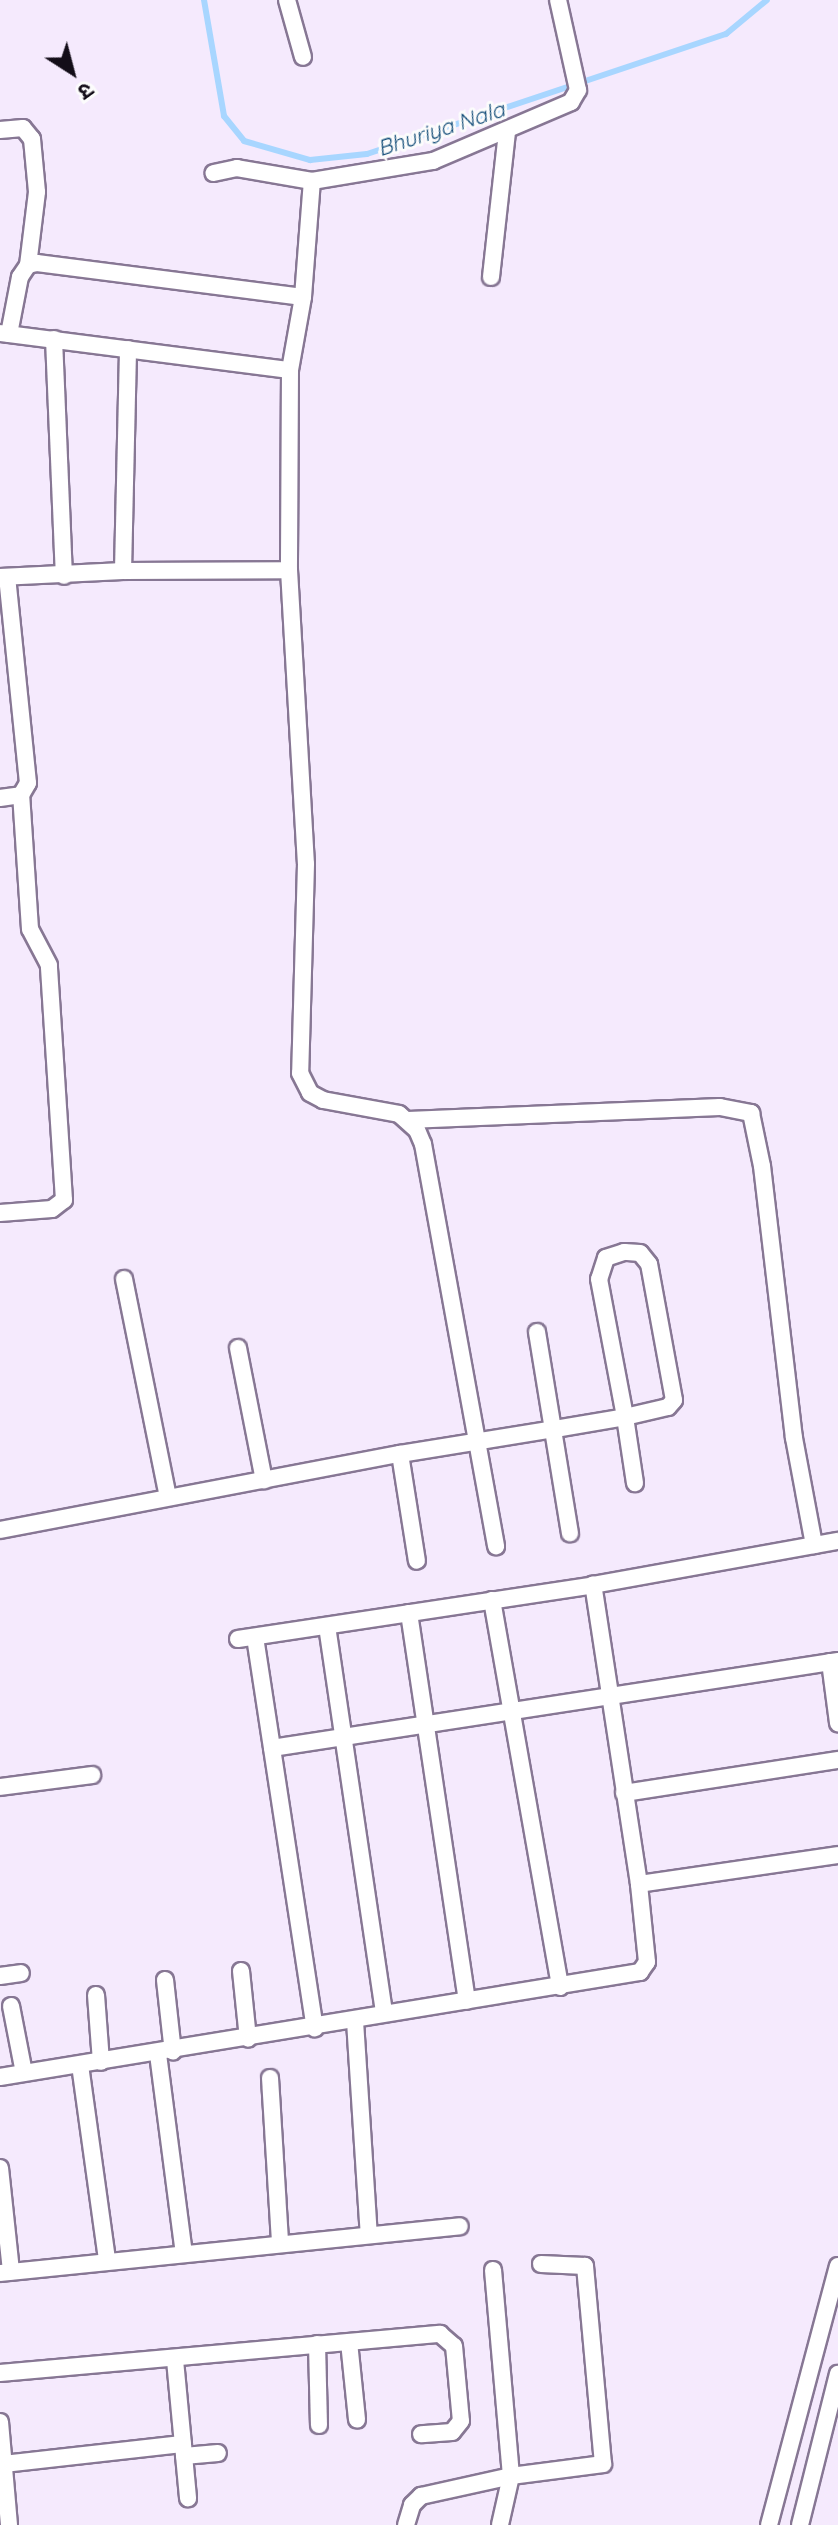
<!DOCTYPE html>
<html>
<head>
<meta charset="utf-8">
<style>
  body { margin:0 }
  #map { position:relative; width:838px; height:2525px; overflow:hidden; background:#f5eafd; font-family:Quicksand,"Noto Sans Devanagari",sans-serif }
  div>[style] { position:absolute }
  .stream>* { height:6px; margin:-3px; padding:0 3px; transform-origin:3px; border-radius:3px; background:#a8d6ff }
  .roads { filter:drop-shadow(2px 0 #877794) drop-shadow(-2px 0 #877794) drop-shadow(0 2px #877794) drop-shadow(0 -2px #877794) }
  .minor>* { height:16px; margin:-8px; padding:0 8px; transform-origin:8px; border-radius:8px; background:#fff }
  span { translate:-50% -50%; white-space:nowrap; text-align:center; line-height:1.15; -webkit-text-stroke:6px #fcfcfc; paint-order:stroke }
  .water-label { font-size:22px; color:#17507b; font-style:italic }
  .north { position:absolute; left:32px; top:32px; width:80px; height:80px; -webkit-text-stroke:6px #fcfcfc; paint-order:stroke; rotate:144deg; font-size:22px; font-weight:700; line-height:32px; text-align:center; color:#130d18 }
  .north::after { content:''; display:block; margin:auto; width:28px; height:36px; background:#130d18; clip-path:polygon(50% 0,100% 100%,50% 72%,0 100%) }
</style>
</head>
<body>
<div id="map">
  <div class="stream">
    <div style="left:204px;top:0;width:118px;rotate:80.2deg"></div>
    <div style="left:224px;top:116px;width:32px;rotate:51deg"></div>
    <div style="left:244px;top:141px;width:69px;rotate:16.1deg"></div>
    <div style="left:310px;top:160px;width:57px;rotate:-6deg"></div>
    <div style="left:367px;top:154px;width:379px;rotate:-18.5deg"></div>
    <div style="left:726px;top:34px;width:53px;rotate:-39.7deg"></div>
  </div>
  <div class="roads">
    <div class="minor">
      <div style="left:287px;top:0;width:59px;rotate:74.3deg"></div>
      <div style="left:0;top:130px;width:23px;rotate:-5deg"></div>
      <div style="left:23px;top:128px;width:14px;rotate:51deg"></div>
      <div style="left:32px;top:139px;width:53px;rotate:84.6deg"></div>
      <div style="left:37px;top:192px;width:74px;rotate:97deg"></div>
      <div style="left:312px;top:181px;width:123px;rotate:-9.4deg"></div>
      <div style="left:433px;top:161px;width:150px;rotate:-23.1deg"></div>
      <div style="left:571px;top:102px;width:14px;rotate:-60deg"></div>
      <div style="left:578px;top:90px;width:92px;rotate:-102.5deg"></div>
      <div style="left:491px;top:277px;width:146px;rotate:-83.7deg"></div>
      <div style="left:303px;top:297px;width:74px;rotate:100.1deg"></div>
      <div style="left:290px;top:370px;width:200px;rotate:90.3deg"></div>
      <div style="left:289px;top:570px;width:294px;rotate:86.7deg"></div>
      <div style="left:306px;top:864px;width:209px;rotate:91.6deg"></div>
      <div style="left:300px;top:1073px;width:22px;rotate:63deg"></div>
      <div style="left:310px;top:1093px;width:15px;rotate:28deg"></div>
      <div style="left:323px;top:1100px;width:77px;rotate:10.4deg"></div>
      <div style="left:399px;top:1114px;width:24px;rotate:42deg"></div>
      <div style="left:417px;top:1130px;width:15px;rotate:67deg"></div>
      <div style="left:423px;top:1144px;width:409px;rotate:79.7deg"></div>
      <div style="left:0;top:333px;width:292px;rotate:7.3deg"></div>
      <div style="left:9px;top:334px;width:58px;rotate:-79.1deg"></div>
      <div style="left:20px;top:277px;width:14px;rotate:-56deg"></div>
      <div style="left:28px;top:265px;width:9px;rotate:-13deg"></div>
      <div style="left:37px;top:263px;width:268px;rotate:7.3deg"></div>
      <div style="left:303px;top:297px;width:116px;rotate:-85.6deg"></div>
      <div style="left:312px;top:181px;width:76px;rotate:-170.2deg"></div>
      <div style="left:237px;top:168px;width:24px;rotate:168deg"></div>
      <div style="left:54px;top:339px;width:237px;rotate:87.6deg"></div>
      <div style="left:123px;top:571px;width:166px;rotate:-0.3deg"></div>
      <div style="left:0;top:577px;width:123px;rotate:-2.8deg"></div>
      <div style="left:123px;top:571px;width:222px;rotate:-88.7deg"></div>
      <div style="left:0;top:798px;width:21px;rotate:-8deg"></div>
      <div style="left:21px;top:795px;width:14px;rotate:-60deg"></div>
      <div style="left:28px;top:783px;width:207px;rotate:-95.8deg"></div>
      <div style="left:408px;top:1120px;width:312px;rotate:-2.4deg"></div>
      <div style="left:720px;top:1107px;width:32px;rotate:11deg"></div>
      <div style="left:751px;top:1113px;width:54px;rotate:78.3deg"></div>
      <div style="left:762px;top:1166px;width:274px;rotate:83.3deg"></div>
      <div style="left:794px;top:1438px;width:109px;rotate:79.4deg"></div>
      <div style="left:0;top:1213px;width:52px;rotate:-4.4deg"></div>
      <div style="left:52px;top:1209px;width:15px;rotate:-37deg"></div>
      <div style="left:64px;top:1200px;width:235px;rotate:-93.7deg"></div>
      <div style="left:49px;top:965px;width:41px;rotate:-117.8deg"></div>
      <div style="left:30px;top:929px;width:134px;rotate:-93.8deg"></div>
      <div style="left:124px;top:1279px;width:222px;rotate:78.6deg"></div>
      <div style="left:537px;top:1332px;width:204px;rotate:80.7deg"></div>
      <div style="left:238px;top:1348px;width:135px;rotate:78.9deg"></div>
      <div style="left:400px;top:1454px;width:108px;rotate:81deg"></div>
      <div style="left:0;top:1530px;width:407px;rotate:-10.8deg"></div>
      <div style="left:400px;top:1454px;width:157px;rotate:-9.2deg"></div>
      <div style="left:555px;top:1429px;width:71px;rotate:-9.7deg"></div>
      <div style="left:625px;top:1417px;width:44px;rotate:-13.1deg"></div>
      <div style="left:668px;top:1407px;width:9px;rotate:-49deg"></div>
      <div style="left:674px;top:1400px;width:138px;rotate:-100.4deg"></div>
      <div style="left:649px;top:1264px;width:14px;rotate:-129deg"></div>
      <div style="left:640px;top:1253px;width:16px;rotate:-176deg"></div>
      <div style="left:624px;top:1252px;width:19px;rotate:162deg"></div>
      <div style="left:606px;top:1258px;width:22px;rotate:108deg"></div>
      <div style="left:599px;top:1279px;width:140px;rotate:79.3deg"></div>
      <div style="left:625px;top:1417px;width:67px;rotate:81.4deg"></div>
      <div style="left:492px;top:1600px;width:393px;rotate:80deg"></div>
      <div style="left:409px;top:1613px;width:392px;rotate:81.5deg"></div>
      <div style="left:327px;top:1626px;width:391px;rotate:81.6deg"></div>
      <div style="left:255px;top:1637px;width:396px;rotate:81.3deg"></div>
      <div style="left:238px;top:1639px;width:359px;rotate:-8.6deg"></div>
      <div style="left:830px;top:1662px;width:62px;rotate:82.5deg"></div>
      <div style="left:272px;top:1748px;width:573px;rotate:-8.74deg"></div>
      <div style="left:0;top:1787px;width:93px;rotate:-7.4deg"></div>
      <div style="left:624px;top:1793px;width:217px;rotate:-8.8deg"></div>
      <div style="left:639px;top:1884px;width:201px;rotate:-8.3deg"></div>
      <div style="left:241px;top:1971px;width:68px;rotate:84.1deg"></div>
      <div style="left:0;top:1976px;width:21px;rotate:-8deg"></div>
      <div style="left:165px;top:1980px;width:72px;rotate:83.7deg"></div>
      <div style="left:96px;top:1995px;width:67px;rotate:85.7deg"></div>
      <div style="left:11px;top:2006px;width:68px;rotate:79deg"></div>
      <div style="left:355px;top:2021px;width:214px;rotate:86.3deg"></div>
      <div style="left:158px;top:2054px;width:201px;rotate:82.6deg"></div>
      <div style="left:80px;top:2065px;width:197px;rotate:82.1deg"></div>
      <div style="left:0;top:2077px;width:649px;rotate:-9.32deg"></div>
      <div style="left:640px;top:1972px;width:12px;rotate:-55deg"></div>
      <div style="left:647px;top:1962px;width:78px;rotate:-95.9deg"></div>
      <div style="left:639px;top:1884px;width:303px;rotate:-98.7deg"></div>
      <div style="left:593px;top:1585px;width:249px;rotate:-10.2deg"></div>
      <div style="left:270px;top:2078px;width:165px;rotate:86.5deg"></div>
      <div style="left:0;top:2168px;width:104px;rotate:83.9deg"></div>
      <div style="left:493px;top:2270px;width:207px;rotate:85deg"></div>
      <div style="left:511px;top:2476px;width:50px;rotate:102.7deg"></div>
      <div style="left:0;top:2273px;width:462px;rotate:-5.8deg"></div>
      <div style="left:349px;top:2342px;width:78px;rotate:84.1deg"></div>
      <div style="left:317px;top:2344px;width:81px;rotate:88.6deg"></div>
      <div style="left:175px;top:2360px;width:139px;rotate:84.6deg"></div>
      <div style="left:0;top:2373px;width:442px;rotate:-5.1deg"></div>
      <div style="left:440px;top:2334px;width:18px;rotate:41deg"></div>
      <div style="left:454px;top:2346px;width:75px;rotate:84.7deg"></div>
      <div style="left:461px;top:2421px;width:14px;rotate:129deg"></div>
      <div style="left:452px;top:2432px;width:31px;rotate:176deg"></div>
      <div style="left:0;top:2422px;width:103px;rotate:85deg"></div>
      <div style="left:184px;top:2456px;width:34px;rotate:-5deg"></div>
      <div style="left:4px;top:2464px;width:180px;rotate:-6.4deg"></div>
      <div style="left:406px;top:2525px;width:21px;rotate:-73deg"></div>
      <div style="left:412px;top:2505px;width:13px;rotate:-45deg"></div>
      <div style="left:421px;top:2496px;width:92px;rotate:-12.5deg"></div>
      <div style="left:511px;top:2476px;width:93px;rotate:-7.4deg"></div>
      <div style="left:603px;top:2464px;width:199px;rotate:-95.2deg"></div>
      <div style="left:585px;top:2266px;width:44px;rotate:-177.4deg"></div>
      <div style="left:769px;top:2525px;width:268px;rotate:-75.1deg"></div>
      <div style="left:800px;top:2525px;width:156px;rotate:-75.9deg"></div>
    </div>
  </div>
  <div class="water-label">
    <span style="left:441px;top:129px;rotate:-18deg">Bhuriya Nala</span>
  </div>
  <div class="north">उ</div>
</div>
</body>
</html>
